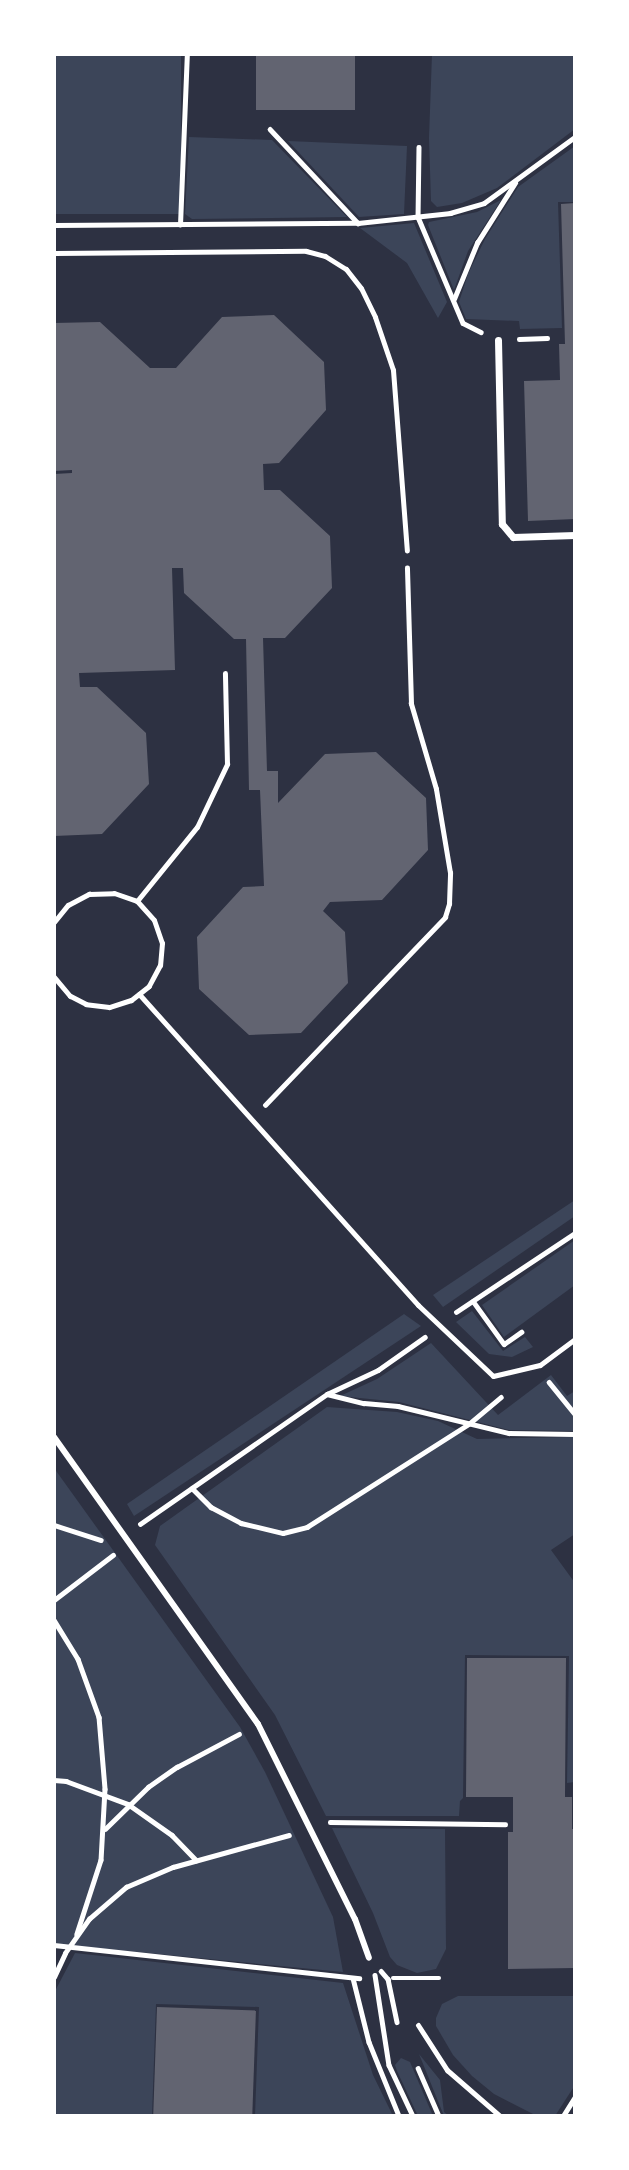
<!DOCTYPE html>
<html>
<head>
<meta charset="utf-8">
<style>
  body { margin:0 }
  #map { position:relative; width:629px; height:2170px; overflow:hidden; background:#2d3142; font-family:"Crimson Pro",serif }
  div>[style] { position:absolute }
  .green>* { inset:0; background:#3c4559; transform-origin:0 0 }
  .building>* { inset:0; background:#626471; transform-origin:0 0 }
  .path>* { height:4.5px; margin:-2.25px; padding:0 2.25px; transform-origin:2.25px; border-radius:2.25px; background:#fff }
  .service>* { height:5px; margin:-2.5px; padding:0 2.5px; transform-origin:2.5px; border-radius:2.5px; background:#fff }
  .pedestrian>* { height:6px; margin:-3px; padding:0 3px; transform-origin:3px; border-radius:3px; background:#fff }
  .minor>* { height:7px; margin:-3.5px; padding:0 3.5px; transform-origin:3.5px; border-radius:3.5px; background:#fff }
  span { translate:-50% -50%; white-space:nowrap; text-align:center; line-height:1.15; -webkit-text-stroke:7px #fff; paint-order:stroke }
  .frame { position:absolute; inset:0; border:56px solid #fff; pointer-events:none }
</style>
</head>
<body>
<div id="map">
  <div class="green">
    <div style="left:54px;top:54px;width:127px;height:160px"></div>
    <div style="clip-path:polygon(432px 54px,575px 54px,575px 129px,497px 188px,462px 203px,437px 207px,431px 201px,429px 138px)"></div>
    <div style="clip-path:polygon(189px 137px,272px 140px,347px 217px,192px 219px,185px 214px)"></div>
    <div style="clip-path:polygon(288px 141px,407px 146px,404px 214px,359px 217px)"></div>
    <div style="clip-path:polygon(575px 146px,575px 202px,558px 202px,562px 328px,520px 329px,519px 321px,466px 319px,459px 302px,468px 274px,485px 239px,518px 187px)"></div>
    <div style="clip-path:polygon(501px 200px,468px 251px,454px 290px,428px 225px,429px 222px,477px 212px)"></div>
    <div style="clip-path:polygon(414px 223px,447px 302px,438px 318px,407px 263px,360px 228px)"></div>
    <div style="clip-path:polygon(575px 1200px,575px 1216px,443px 1307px,433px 1295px)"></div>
    <div style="clip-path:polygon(575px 1240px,575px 1285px,504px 1337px,482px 1305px)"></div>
    <div style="clip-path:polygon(472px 1311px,503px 1351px,525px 1337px,533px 1347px,512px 1357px,489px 1354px,456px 1322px)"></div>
    <div style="clip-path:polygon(404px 1314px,421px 1326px,134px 1516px,127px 1504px)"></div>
    <div style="clip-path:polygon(431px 1343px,498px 1415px,551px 1375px,567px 1396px,575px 1391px,575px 1431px,509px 1430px,399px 1402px,340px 1396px,377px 1379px)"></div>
    <div style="clip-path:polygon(327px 1407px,397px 1412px,438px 1421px,477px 1439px,575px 1437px,575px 1534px,551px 1550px,575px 1583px,575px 1782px,567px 1783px,569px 1656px,465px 1655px,463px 1798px,460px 1801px,459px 1816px,326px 1816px,275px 1715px,155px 1545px,160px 1526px)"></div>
    <div style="clip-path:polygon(54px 1468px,240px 1727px,265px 1772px,333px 1917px,343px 1972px,54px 1944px)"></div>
    <div style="clip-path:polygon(332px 1828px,445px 1829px,446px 1949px,436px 1969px,417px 1973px,397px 1965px,390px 1957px,373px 1913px)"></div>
    <div style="clip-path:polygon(75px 1953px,343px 1983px,373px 2075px,393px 2116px,255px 2116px,259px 2007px,156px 2004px,152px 2116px,59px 2116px,54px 2112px,54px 1993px)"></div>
    <div style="clip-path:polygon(458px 1996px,575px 1996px,575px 2085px,555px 2116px,537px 2116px,494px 2094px,472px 2076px,453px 2055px,436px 2026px,436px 2018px,442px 2004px)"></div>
    <div style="clip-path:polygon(419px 2054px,440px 2080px,444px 2112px,449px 2116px,444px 2116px)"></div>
    <div style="clip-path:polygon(401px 2058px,410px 2062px,433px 2116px,418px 2116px,397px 2071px,395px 2065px)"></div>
  </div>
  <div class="building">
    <div style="left:256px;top:54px;width:99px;height:56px"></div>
    <div style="clip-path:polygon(575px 203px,575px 519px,528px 521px,524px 381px,560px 380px,559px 344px,565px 344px,561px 204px)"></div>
    <div style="clip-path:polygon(274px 315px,324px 362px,326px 410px,279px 463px,263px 464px,264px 490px,280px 490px,330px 536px,332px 588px,285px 638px,263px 638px,267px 771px,278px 771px,278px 803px,325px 754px,376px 752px,426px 798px,428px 850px,382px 900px,330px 902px,323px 911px,345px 932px,348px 983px,301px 1033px,249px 1035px,199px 989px,197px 937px,243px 887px,264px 886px,260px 790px,249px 790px,246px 639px,234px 639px,184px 593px,183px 568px,172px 568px,175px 670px,79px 673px,80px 687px,97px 687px,146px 733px,149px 784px,102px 834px,54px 836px,54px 474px,72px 473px,72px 470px,54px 471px,54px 323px,100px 322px,150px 368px,176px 368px,222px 317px)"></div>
    <div style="clip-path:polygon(467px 1658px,566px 1658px,565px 1797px,572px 1797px,572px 1829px,575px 1829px,575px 1968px,508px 1969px,508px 1832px,513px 1832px,513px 1797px,466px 1797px)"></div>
    <div style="left:157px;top:2007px;width:99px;height:109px;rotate:2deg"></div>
  </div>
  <div class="path">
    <div style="left:270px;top:129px;width:129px;rotate:46.9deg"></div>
    <div style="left:419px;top:147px;width:70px;rotate:90.8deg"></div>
    <div style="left:418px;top:217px;width:115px;rotate:67deg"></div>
    <div style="left:463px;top:323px;width:20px;rotate:27deg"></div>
    <div style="left:54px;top:225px;width:304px;rotate:-0.4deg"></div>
    <div style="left:358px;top:223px;width:93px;rotate:-6.2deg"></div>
    <div style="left:450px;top:213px;width:35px;rotate:-16deg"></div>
    <div style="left:484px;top:203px;width:112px;rotate:-36deg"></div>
    <div style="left:180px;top:225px;width:171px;rotate:-87.7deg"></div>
    <div style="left:454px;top:299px;width:61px;rotate:-67.7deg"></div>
    <div style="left:477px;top:243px;width:71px;rotate:-57.7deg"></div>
    <div style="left:519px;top:339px;width:28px;rotate:-2deg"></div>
    <div style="left:265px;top:1105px;width:260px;rotate:-46.2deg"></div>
    <div style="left:445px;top:917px;width:14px;rotate:-73deg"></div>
    <div style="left:449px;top:904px;width:31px;rotate:-88deg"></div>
    <div style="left:450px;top:873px;width:85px;rotate:-99.5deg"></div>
    <div style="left:436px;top:789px;width:89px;rotate:-106.4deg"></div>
    <div style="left:411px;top:704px;width:136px;rotate:-91.7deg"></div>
    <div style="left:473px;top:1301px;width:53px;rotate:54.2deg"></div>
    <div style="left:504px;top:1344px;width:21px;rotate:-35deg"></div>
    <div style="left:456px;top:1312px;width:143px;rotate:-33.6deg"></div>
    <div style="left:549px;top:1382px;width:41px;rotate:50.9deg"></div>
    <div style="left:327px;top:1394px;width:38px;rotate:14deg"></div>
    <div style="left:364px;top:1403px;width:34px;rotate:5deg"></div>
    <div style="left:398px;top:1406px;width:114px;rotate:13.7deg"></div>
    <div style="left:509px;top:1433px;width:66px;rotate:0.9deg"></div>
    <div style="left:192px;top:1488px;width:27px;rotate:45deg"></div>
    <div style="left:211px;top:1507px;width:34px;rotate:28deg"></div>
    <div style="left:241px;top:1523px;width:43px;rotate:13.4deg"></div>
    <div style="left:283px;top:1533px;width:25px;rotate:-14deg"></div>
    <div style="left:307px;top:1527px;width:193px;rotate:-32.5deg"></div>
    <div style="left:470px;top:1423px;width:40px;rotate:-40deg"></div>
    <div style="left:140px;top:1524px;width:228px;rotate:-34.8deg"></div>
    <div style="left:327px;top:1394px;width:56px;rotate:-25.2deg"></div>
    <div style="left:378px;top:1370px;width:57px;rotate:-35.1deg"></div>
    <div style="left:54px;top:1525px;width:49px;rotate:17.7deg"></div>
    <div style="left:54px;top:1600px;width:74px;rotate:-37.3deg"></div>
    <div style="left:54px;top:1620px;width:46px;rotate:58.4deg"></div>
    <div style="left:78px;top:1659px;width:62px;rotate:70.1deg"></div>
    <div style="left:99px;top:1717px;width:72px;rotate:85.2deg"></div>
    <div style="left:105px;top:1789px;width:71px;rotate:93.2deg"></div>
    <div style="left:101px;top:1860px;width:78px;rotate:108deg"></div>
    <div style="left:54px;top:1780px;width:12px;rotate:5deg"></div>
    <div style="left:66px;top:1781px;width:66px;rotate:20.4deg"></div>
    <div style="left:128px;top:1804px;width:54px;rotate:35.2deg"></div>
    <div style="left:172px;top:1835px;width:35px;rotate:46deg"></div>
    <div style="left:330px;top:1822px;width:175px;rotate:0.7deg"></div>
    <div style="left:105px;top:1829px;width:60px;rotate:-44.3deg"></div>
    <div style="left:148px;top:1787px;width:35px;rotate:-35deg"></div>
    <div style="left:177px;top:1767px;width:70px;rotate:-28deg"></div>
    <div style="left:54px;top:1945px;width:307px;rotate:6.2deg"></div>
    <div style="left:381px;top:1971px;width:11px;rotate:49deg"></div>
    <div style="left:388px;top:1979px;width:44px;rotate:78.2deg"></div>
    <div style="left:375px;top:1975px;width:91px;rotate:81.2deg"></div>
    <div style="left:389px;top:2065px;width:56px;rotate:64.8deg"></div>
    <div style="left:54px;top:1977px;width:26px;rotate:-65deg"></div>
    <div style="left:65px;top:1953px;width:42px;rotate:-54.8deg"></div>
    <div style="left:89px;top:1919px;width:49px;rotate:-40.9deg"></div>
    <div style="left:126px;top:1887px;width:51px;rotate:-23.1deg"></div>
    <div style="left:173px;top:1867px;width:120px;rotate:-15.4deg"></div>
    <div style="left:353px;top:1978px;width:66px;rotate:76deg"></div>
    <div style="left:369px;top:2042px;width:80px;rotate:67.9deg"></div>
    <div style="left:393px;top:1978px;width:46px"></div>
    <div style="left:418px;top:2068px;width:52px;rotate:66.4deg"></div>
    <div style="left:563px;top:2116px;width:22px;rotate:-58deg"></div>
  </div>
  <div class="service">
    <div style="left:54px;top:253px;width:252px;rotate:-0.5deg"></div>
    <div style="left:306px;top:251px;width:20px;rotate:15deg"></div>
    <div style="left:325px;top:256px;width:25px;rotate:32deg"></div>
    <div style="left:346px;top:269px;width:24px;rotate:52deg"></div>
    <div style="left:361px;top:288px;width:32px;rotate:64deg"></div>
    <div style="left:375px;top:317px;width:56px;rotate:71.2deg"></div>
    <div style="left:393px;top:370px;width:181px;rotate:85.6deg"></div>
    <div style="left:137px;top:901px;width:95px;rotate:-51deg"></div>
    <div style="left:197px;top:827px;width:70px;rotate:-64.5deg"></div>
    <div style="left:227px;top:764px;width:91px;rotate:-91.3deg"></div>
    <div style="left:54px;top:922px;width:22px;rotate:-51deg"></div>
    <div style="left:68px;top:905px;width:24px;rotate:-28deg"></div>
    <div style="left:89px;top:894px;width:25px;rotate:-2deg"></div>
    <div style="left:114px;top:893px;width:24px;rotate:19deg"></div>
    <div style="left:137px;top:901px;width:25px;rotate:48deg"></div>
    <div style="left:154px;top:920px;width:24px;rotate:71deg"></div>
    <div style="left:162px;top:943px;width:22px;rotate:95deg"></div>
    <div style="left:160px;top:965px;width:24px;rotate:118deg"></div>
    <div style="left:149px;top:986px;width:23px;rotate:142deg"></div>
    <div style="left:131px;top:1000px;width:23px;rotate:162deg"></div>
    <div style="left:109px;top:1007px;width:23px;rotate:-173deg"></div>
    <div style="left:86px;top:1004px;width:18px;rotate:-153deg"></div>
    <div style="left:70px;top:996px;width:25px;rotate:-130deg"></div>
    <div style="left:139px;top:994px;width:418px;rotate:48.1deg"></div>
    <div style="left:418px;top:1305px;width:103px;rotate:43.4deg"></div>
    <div style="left:493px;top:1376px;width:48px;rotate:-13.2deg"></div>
    <div style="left:540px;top:1365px;width:44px;rotate:-36.6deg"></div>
    <div style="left:418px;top:2025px;width:54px;rotate:57.2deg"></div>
    <div style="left:447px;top:2070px;width:70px;rotate:41deg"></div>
  </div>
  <div class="pedestrian">
    <div style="left:54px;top:1437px;width:352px;rotate:54.6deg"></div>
    <div style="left:258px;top:1724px;width:218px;rotate:63.6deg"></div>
    <div style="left:355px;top:1919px;width:41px;rotate:70.3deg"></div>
  </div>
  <div class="minor">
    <div style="left:498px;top:340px;width:184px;rotate:88.8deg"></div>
    <div style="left:502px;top:524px;width:17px;rotate:50deg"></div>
    <div style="left:513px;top:537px;width:62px;rotate:-1.8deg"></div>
  </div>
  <div class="frame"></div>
</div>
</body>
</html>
